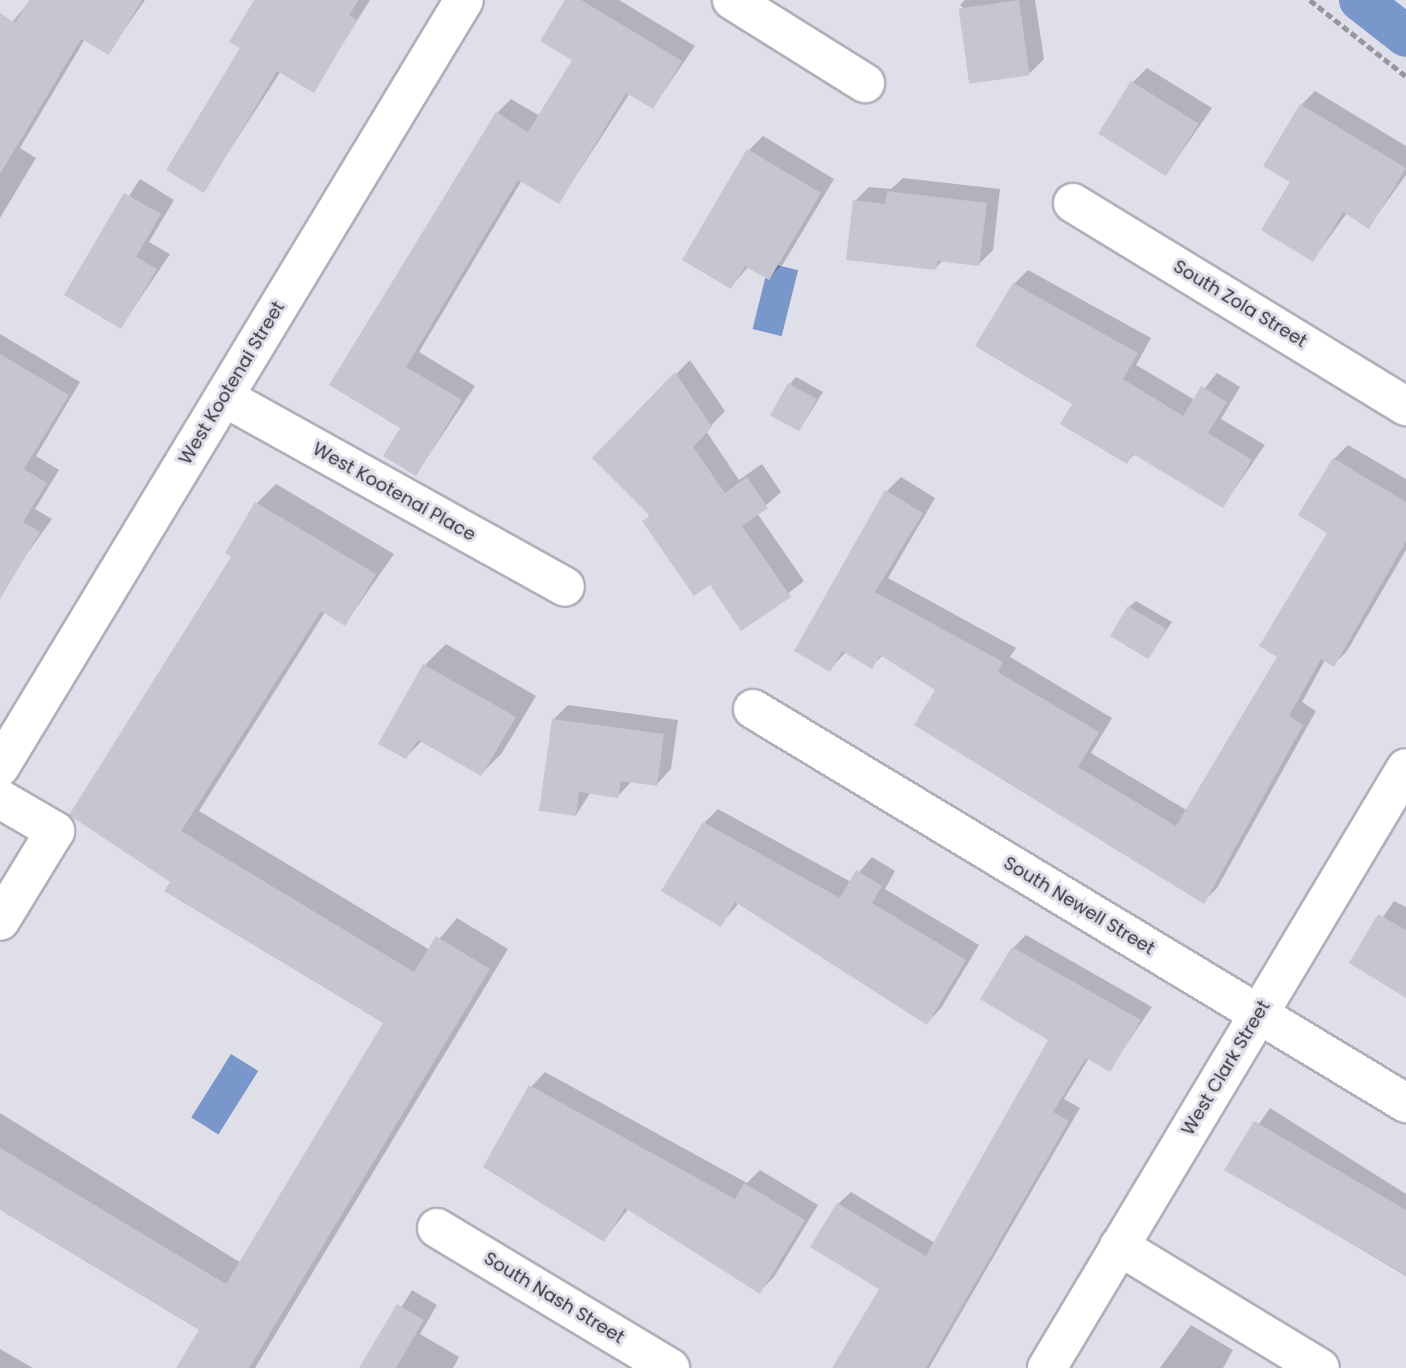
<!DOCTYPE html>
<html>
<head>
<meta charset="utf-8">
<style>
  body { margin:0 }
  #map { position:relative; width:1406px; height:1368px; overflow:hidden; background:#dfdfea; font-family:Poppins,sans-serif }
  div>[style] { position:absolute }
  .water>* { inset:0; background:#7997ca; transform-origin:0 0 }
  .shadow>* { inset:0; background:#0003 }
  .canal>* { height:42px; margin:-21px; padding:0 21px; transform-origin:21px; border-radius:21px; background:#7997ca }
  .building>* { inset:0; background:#c5c6d1; transform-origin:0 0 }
  .path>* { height:4.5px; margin-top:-2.25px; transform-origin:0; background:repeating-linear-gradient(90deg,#96969e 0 7px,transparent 0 10.5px) }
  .roads { filter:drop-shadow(2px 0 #b0b0bb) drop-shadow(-2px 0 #b0b0bb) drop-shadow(0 2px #b0b0bb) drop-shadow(0 -2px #b0b0bb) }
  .minor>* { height:38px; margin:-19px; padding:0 19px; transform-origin:19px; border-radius:19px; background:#fff }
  span { translate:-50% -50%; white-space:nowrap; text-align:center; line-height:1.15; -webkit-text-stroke:6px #dfdfea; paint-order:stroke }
  .street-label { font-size:18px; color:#343439 }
</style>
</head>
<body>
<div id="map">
  <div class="water">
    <div style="left:769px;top:263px;width:30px;height:68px;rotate:14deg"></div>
    <div style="left:231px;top:1054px;width:32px;height:75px;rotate:32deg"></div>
  </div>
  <div class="shadow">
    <div style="clip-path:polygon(31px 0,145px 0,108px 53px,85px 39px,20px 148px,36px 158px,0 218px,0 36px)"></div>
    <div style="clip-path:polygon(256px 0,370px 0,313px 91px,281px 71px,203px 191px)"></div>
    <div style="clip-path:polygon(567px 0,619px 0,695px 46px,653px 107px,630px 93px,559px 202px,522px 180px,419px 352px,475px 386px,416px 474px,402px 427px,331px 385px,497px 113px,511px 99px,540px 116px,574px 60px)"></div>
    <div style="clip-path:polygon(965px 0,1035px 0,1044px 59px,1030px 73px,960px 5px)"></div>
    <div style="clip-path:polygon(1147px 68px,1212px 108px,1167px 173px,1132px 83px)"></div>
    <div style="clip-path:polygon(1315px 91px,1406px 146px,1406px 175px,1369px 226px,1347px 213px,1313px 260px,1293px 182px,1301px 105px)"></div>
    <div style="clip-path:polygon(763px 136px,834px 179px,783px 264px,769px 278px,749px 266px,731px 287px,749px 150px)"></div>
    <div style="clip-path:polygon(903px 178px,1000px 189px,993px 250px,979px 264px,944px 260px,935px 268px,855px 201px,869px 187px,891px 189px)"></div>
    <div style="clip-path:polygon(140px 179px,174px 200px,149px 242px,170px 254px,121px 327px,66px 295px)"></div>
    <div style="clip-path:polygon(1028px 270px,1151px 338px,1136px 365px,1195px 400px,1217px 373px,1240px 387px,1221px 419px,1265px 445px,1223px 506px,1135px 454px,1127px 462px,1074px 404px,1014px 284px)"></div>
    <div style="clip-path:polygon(0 334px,80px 382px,36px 456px,59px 470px,35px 509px,52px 519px,18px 566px,0 560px)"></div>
    <div style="clip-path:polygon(690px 360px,725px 411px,706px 431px,739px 480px,762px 464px,781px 492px,757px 513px,804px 581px,742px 629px,710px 583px,644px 521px,651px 514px,594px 458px)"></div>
    <div style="clip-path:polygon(796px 377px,823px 392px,800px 429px,790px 384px)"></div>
    <div style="clip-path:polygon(1348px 445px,1406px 479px,1406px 550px,1347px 651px,1333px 665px,1325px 660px,1302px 702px,1316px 711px,1217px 888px,1203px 902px,938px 689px,883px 655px,872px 666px,846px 652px,829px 670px,887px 491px,901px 477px,935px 498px,888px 578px,1016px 648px,1010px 657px,1112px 718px,1091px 753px,1188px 811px,1280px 656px,1330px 532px,1334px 459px)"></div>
    <div style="clip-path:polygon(276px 484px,394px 554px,345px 624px,325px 612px,199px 811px,430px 950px,457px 918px,508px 949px,255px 1368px,190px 1368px,201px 1329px,0 1208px,0 1113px,241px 1263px,386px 1023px,71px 814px,234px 556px,257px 503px)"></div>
    <div style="clip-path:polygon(1136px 601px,1172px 622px,1149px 657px,1129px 607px)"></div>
    <div style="clip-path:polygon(446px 644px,536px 696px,502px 753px,481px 774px,423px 740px,406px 757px,425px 665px)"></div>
    <div style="clip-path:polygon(568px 705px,678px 720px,671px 769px,657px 784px,633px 780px,618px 796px,591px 792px,576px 815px,553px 720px)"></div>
    <div style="clip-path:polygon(718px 809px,851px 882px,872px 857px,895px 871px,885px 889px,979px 945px,941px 1008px,927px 1023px,739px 903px,721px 924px,704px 823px)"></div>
    <div style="clip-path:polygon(1394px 901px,1406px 907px,1406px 995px,1351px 963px)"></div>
    <div style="clip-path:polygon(1026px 935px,1152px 1007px,1109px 1070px,1089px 1058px,1064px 1099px,1080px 1108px,929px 1368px,834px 1368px,882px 1288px,838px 1204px,851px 1192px,935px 1243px,1051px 1039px,1013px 948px)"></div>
    <div style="clip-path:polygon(545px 1072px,747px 1183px,760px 1170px,818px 1205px,774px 1277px,760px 1291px,629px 1208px,604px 1240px,531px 1087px)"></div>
    <div style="clip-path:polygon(1270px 1108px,1406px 1194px,1406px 1276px,1227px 1170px)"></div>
    <div style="clip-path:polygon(412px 1290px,437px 1305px,420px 1334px,459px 1357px,453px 1368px,364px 1368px)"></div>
    <div style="clip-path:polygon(1191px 1325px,1233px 1350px,1223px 1368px,1160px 1368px)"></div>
    <div style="clip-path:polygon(0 1349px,33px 1368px,0 1368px)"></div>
  </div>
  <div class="canal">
    <div style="left:1360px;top:0;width:58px;rotate:38deg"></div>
  </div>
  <div class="building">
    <div style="clip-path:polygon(29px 0,142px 0,109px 55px,81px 39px,0 174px,0 13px,15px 23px)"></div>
    <div style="clip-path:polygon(254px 0,359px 0,349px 15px,357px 20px,314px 93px,277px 71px,204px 193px,166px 170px,240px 48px,229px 42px)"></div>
    <div style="clip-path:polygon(565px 0,581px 0,682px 61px,653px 109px,626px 93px,559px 204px,518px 180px,406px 367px,462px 400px,416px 476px,383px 456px,400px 428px,329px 385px,496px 112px,528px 132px,572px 60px,540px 41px)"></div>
    <div style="left:1019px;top:0;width:76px;height:61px;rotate:82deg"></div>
    <div style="left:1131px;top:81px;width:80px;height:62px;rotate:32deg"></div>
    <div style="clip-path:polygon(1300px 104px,1406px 168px,1369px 229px,1343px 212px,1313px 262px,1261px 230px,1290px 182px,1263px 166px)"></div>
    <div style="clip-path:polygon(747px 149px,821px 193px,769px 280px,745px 266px,731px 289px,682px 260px)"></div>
    <div style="clip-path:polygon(887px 191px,987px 203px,979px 266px,937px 261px,936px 270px,846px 260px,853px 200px,885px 204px)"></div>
    <div style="clip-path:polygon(124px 193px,161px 214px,136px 257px,157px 269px,121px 329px,64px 295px)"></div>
    <div style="clip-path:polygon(1013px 283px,1138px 353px,1123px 379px,1183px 416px,1201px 386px,1227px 402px,1208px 433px,1252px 460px,1223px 508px,1133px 454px,1127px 464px,1060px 424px,1072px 404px,975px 346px)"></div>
    <div style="clip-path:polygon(0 354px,69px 395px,24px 469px,47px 483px,23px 522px,40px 532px,0 599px)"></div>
    <div style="clip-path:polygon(675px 372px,712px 427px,693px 447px,725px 493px,747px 477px,768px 508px,742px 526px,791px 597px,741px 631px,710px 585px,694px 596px,642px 521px,650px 516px,592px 458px)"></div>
    <div style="left:788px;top:383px;width:33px;height:37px;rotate:29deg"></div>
    <div style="clip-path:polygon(1333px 458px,1406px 502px,1406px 541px,1334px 667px,1321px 659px,1289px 716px,1303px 725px,1204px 904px,914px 725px,935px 690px,880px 655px,872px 669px,842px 651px,830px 672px,794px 651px,885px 490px,923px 513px,875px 592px,1003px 662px,998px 672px,1099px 732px,1078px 767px,1176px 826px,1277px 657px,1259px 646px,1327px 533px,1298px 515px)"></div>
    <div style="clip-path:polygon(255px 502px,376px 574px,345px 626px,321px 611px,181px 831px,414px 972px,436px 936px,490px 969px,249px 1368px,176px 1368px,199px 1330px,0 1210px,0 1148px,226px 1284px,383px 1023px,164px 891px,170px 882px,69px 815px,231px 557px,225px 553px)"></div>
    <div style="left:1128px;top:606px;width:45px;height:35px;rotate:31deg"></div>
    <div style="clip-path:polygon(423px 664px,516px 717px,481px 776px,418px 740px,406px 759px,378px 744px)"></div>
    <div style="clip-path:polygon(552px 719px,664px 734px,657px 786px,621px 781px,618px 798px,579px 792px,576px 816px,539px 811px)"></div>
    <div style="clip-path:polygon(703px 822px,840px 898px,856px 870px,882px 886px,872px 903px,966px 960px,927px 1025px,735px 902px,721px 927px,661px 891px)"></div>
    <div style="clip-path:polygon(1378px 914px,1406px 930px,1406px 998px,1349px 963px)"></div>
    <div style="clip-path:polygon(1012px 947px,1141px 1020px,1110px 1072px,1086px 1058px,1053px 1112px,1069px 1121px,926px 1368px,832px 1368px,879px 1289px,810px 1247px,837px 1203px,926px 1256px,1048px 1040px,980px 999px)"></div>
    <div style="clip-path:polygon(529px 1085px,735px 1199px,744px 1183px,805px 1220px,760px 1294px,625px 1208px,604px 1242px,483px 1167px)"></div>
    <div style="clip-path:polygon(1254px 1121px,1406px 1210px,1406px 1275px,1224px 1170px)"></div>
    <div style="clip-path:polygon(397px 1304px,424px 1320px,396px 1368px,359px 1368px)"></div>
  </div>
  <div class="path">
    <div style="left:1310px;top:0;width:122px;rotate:38.4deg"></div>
  </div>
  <div class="roads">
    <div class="minor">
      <div style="left:732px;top:0;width:157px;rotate:32deg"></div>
      <div style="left:1073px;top:203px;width:390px;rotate:31.4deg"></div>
      <div style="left:224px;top:397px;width:390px;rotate:29.1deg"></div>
      <div style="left:753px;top:709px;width:763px;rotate:31.11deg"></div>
      <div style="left:0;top:767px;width:896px;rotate:-58.83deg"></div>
      <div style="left:0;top:799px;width:64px;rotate:30.2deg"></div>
      <div style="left:55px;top:831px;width:105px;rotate:121.4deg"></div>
      <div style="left:437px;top:1228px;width:272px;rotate:31deg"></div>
      <div style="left:1119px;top:1246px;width:235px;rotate:31.3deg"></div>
      <div style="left:1047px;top:1368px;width:699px;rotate:-59.11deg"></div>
    </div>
  </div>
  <div class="street-label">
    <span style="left:1240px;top:304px;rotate:31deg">South Zola Street</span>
    <span style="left:232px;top:383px;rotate:-59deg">West Kootenai Street</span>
    <span style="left:394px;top:492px;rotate:29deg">West Kootenai Place</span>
    <span style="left:1079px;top:906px;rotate:31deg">South Newell Street</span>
    <span style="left:1226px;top:1068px;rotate:-59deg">West Clark Street</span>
    <span style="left:554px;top:1298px;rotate:31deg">South Nash Street</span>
  </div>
</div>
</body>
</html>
